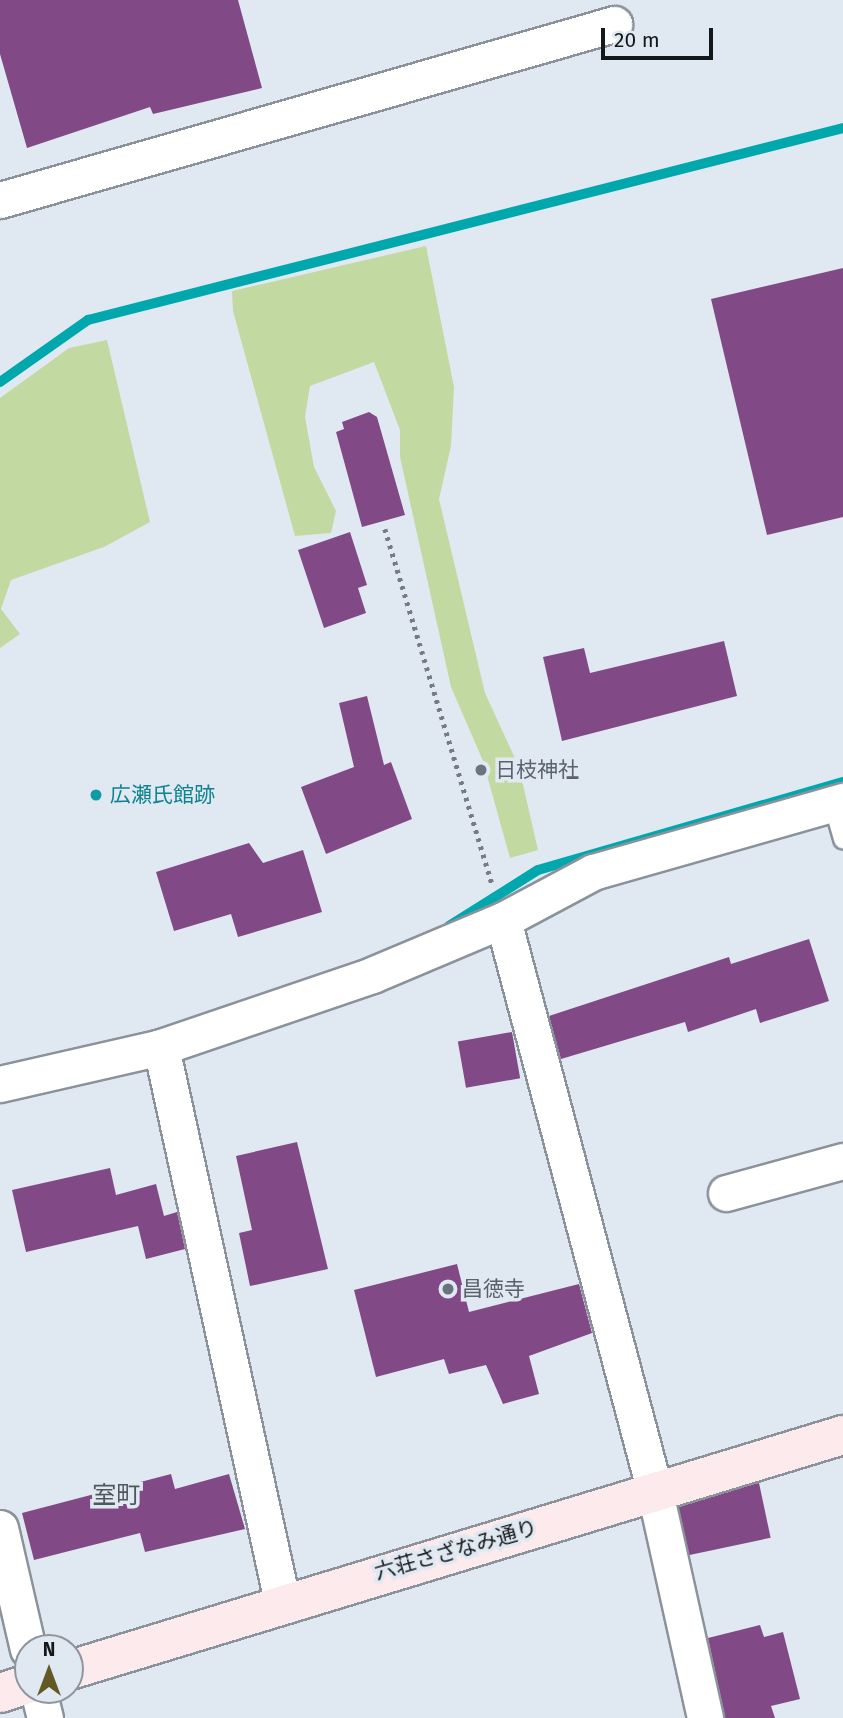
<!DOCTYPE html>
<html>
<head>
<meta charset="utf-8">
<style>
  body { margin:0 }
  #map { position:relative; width:843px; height:1718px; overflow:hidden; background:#e0e9f2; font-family:"Fira Sans","Noto Sans JP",sans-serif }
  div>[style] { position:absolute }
  .green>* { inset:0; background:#c2daa1 }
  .stream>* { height:10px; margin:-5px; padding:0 5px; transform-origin:5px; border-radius:5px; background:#00a8ad }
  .building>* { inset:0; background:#814985; transform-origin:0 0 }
  .path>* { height:4.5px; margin-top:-2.25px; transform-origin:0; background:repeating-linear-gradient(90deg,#767c82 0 3.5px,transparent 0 8.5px) }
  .roads { filter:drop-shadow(2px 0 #8b929a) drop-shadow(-2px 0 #8b929a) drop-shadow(0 2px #8b929a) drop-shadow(0 -2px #8b929a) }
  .lane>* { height:18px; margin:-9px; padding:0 9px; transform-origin:9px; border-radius:9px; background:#fff }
  .street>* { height:35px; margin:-17.5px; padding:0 17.5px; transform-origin:17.5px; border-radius:17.5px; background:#fff }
  .secondary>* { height:38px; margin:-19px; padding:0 19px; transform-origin:19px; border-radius:19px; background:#fdeaec }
  .dots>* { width:19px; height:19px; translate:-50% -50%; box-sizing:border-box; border:4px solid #e0e9f2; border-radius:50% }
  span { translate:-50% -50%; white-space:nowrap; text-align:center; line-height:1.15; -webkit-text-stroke:7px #e0e9f2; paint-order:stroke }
  .worship-label { font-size:21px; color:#5b616d }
  .left { translate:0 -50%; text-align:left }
  .culture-label { font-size:21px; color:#0d838f }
  .street-label { font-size:21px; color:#15181b }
  .quarter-label { font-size:24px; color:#50575f }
  .north { position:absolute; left:14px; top:1634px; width:70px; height:70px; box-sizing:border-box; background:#e0e9f2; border:2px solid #8f959c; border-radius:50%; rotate:0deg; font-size:19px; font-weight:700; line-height:28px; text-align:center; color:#15181b }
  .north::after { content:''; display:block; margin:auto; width:24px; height:32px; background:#635925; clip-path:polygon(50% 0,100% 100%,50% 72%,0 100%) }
  .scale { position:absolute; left:601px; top:28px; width:112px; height:32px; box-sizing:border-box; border:4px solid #15181b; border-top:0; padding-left:9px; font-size:21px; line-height:24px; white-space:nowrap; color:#15181b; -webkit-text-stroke:5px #e0e9f2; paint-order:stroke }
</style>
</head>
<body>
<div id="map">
  <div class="green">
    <div style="clip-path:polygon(426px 246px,454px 387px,451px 446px,439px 499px,485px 693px,519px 767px,538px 850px,510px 858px,483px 761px,451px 687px,400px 457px,400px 430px,374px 362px,310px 386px,305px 417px,314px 467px,336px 511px,331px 533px,295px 536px,233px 311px,232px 291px)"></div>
    <div style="clip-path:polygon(107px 340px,150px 522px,104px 547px,11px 580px,1px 609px,20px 634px,0 648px,0 398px,69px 348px)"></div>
  </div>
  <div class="stream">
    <div style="left:0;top:382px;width:108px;rotate:-35.2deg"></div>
    <div style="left:88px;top:320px;width:779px;rotate:-14.27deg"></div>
    <div style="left:449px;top:926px;width:105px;rotate:-32.2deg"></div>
    <div style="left:538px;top:870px;width:317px;rotate:-16.1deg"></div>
  </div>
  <div class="building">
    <div style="clip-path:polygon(0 0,238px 0,262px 88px,153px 114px,150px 107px,27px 148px,0 54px)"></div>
    <div style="clip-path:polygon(843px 268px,843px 517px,767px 535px,711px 299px)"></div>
    <div style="clip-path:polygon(369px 412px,377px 417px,405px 515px,362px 527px,336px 432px,344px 429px,342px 422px)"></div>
    <div style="clip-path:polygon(350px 532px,367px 585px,358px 588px,366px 613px,324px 628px,298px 550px)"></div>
    <div style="clip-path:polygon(724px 641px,737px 696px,562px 741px,543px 657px,584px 648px,590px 673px)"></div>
    <div style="clip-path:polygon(367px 696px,384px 765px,391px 762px,412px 819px,326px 854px,301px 787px,354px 767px,339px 703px)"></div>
    <div style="clip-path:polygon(249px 843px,263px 863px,303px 850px,322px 912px,238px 937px,231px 914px,174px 931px,156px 872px)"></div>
    <div style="clip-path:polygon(809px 939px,829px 1001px,760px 1023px,756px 1009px,688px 1032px,685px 1022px,561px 1059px,549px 1016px,729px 957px,731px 964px)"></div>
    <div style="left:512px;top:1032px;width:47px;height:55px;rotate:80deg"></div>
    <div style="clip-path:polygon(297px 1142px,328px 1269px,250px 1286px,239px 1233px,252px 1230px,236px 1156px)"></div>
    <div style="clip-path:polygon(110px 1168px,116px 1195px,156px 1184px,164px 1216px,177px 1212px,185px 1249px,146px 1259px,138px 1226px,26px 1252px,12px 1190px)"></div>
    <div style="clip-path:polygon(457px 1264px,469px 1312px,579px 1284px,592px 1333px,529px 1356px,539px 1394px,503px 1404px,486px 1365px,449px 1374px,444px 1359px,376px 1377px,354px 1290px)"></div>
    <div style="clip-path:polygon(171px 1474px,175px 1489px,229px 1474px,245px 1529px,145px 1552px,140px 1533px,34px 1560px,22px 1513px)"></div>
    <div style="left:759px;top:1483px;width:56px;height:84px;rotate:78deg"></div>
    <div style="clip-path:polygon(760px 1625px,764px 1637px,783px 1632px,800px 1699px,771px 1706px,775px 1718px,725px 1718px,708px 1638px)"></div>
  </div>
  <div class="path">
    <div style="left:385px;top:529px;width:373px;rotate:73.2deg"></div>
  </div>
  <div class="roads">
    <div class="lane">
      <div style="left:833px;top:804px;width:37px;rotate:74deg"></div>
    </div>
    <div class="street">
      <div style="left:0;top:200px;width:639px;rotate:-15.99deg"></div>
      <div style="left:503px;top:920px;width:592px;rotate:75.12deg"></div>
      <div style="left:655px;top:1492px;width:231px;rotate:77.5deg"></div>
      <div style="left:161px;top:1047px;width:567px;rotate:77.68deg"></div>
      <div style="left:0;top:1084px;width:165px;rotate:-12.9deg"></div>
      <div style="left:161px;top:1047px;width:223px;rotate:-18.8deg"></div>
      <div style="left:372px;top:975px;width:142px;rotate:-22.8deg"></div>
      <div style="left:503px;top:920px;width:102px;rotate:-28.1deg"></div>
      <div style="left:593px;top:872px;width:260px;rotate:-15.9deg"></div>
      <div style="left:726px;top:1193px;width:121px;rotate:-15.3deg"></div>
      <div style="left:0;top:1528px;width:124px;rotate:77deg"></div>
      <div style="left:38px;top:1690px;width:29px;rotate:76deg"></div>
    </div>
    <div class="secondary">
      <div style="left:70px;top:1670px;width:808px;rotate:-16.91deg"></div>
      <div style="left:0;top:1693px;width:29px;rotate:-18deg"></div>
    </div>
  </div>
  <div class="dots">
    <div style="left:481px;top:770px;background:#6b7280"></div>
    <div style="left:96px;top:795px;background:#0f9aa8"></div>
    <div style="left:448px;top:1289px;background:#6b7280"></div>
  </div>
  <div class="worship-label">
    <span class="left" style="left:495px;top:770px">日枝神社</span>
    <span class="left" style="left:462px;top:1289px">昌徳寺</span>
  </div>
  <div class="culture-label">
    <span class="left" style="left:110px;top:795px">広瀬氏館跡</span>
  </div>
  <div class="street-label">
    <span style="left:456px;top:1550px;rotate:-16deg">六荘さざなみ通り</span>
  </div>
  <div class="quarter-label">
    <span style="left:116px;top:1496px">室町</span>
  </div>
  <div class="north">N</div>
  <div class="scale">20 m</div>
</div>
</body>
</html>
